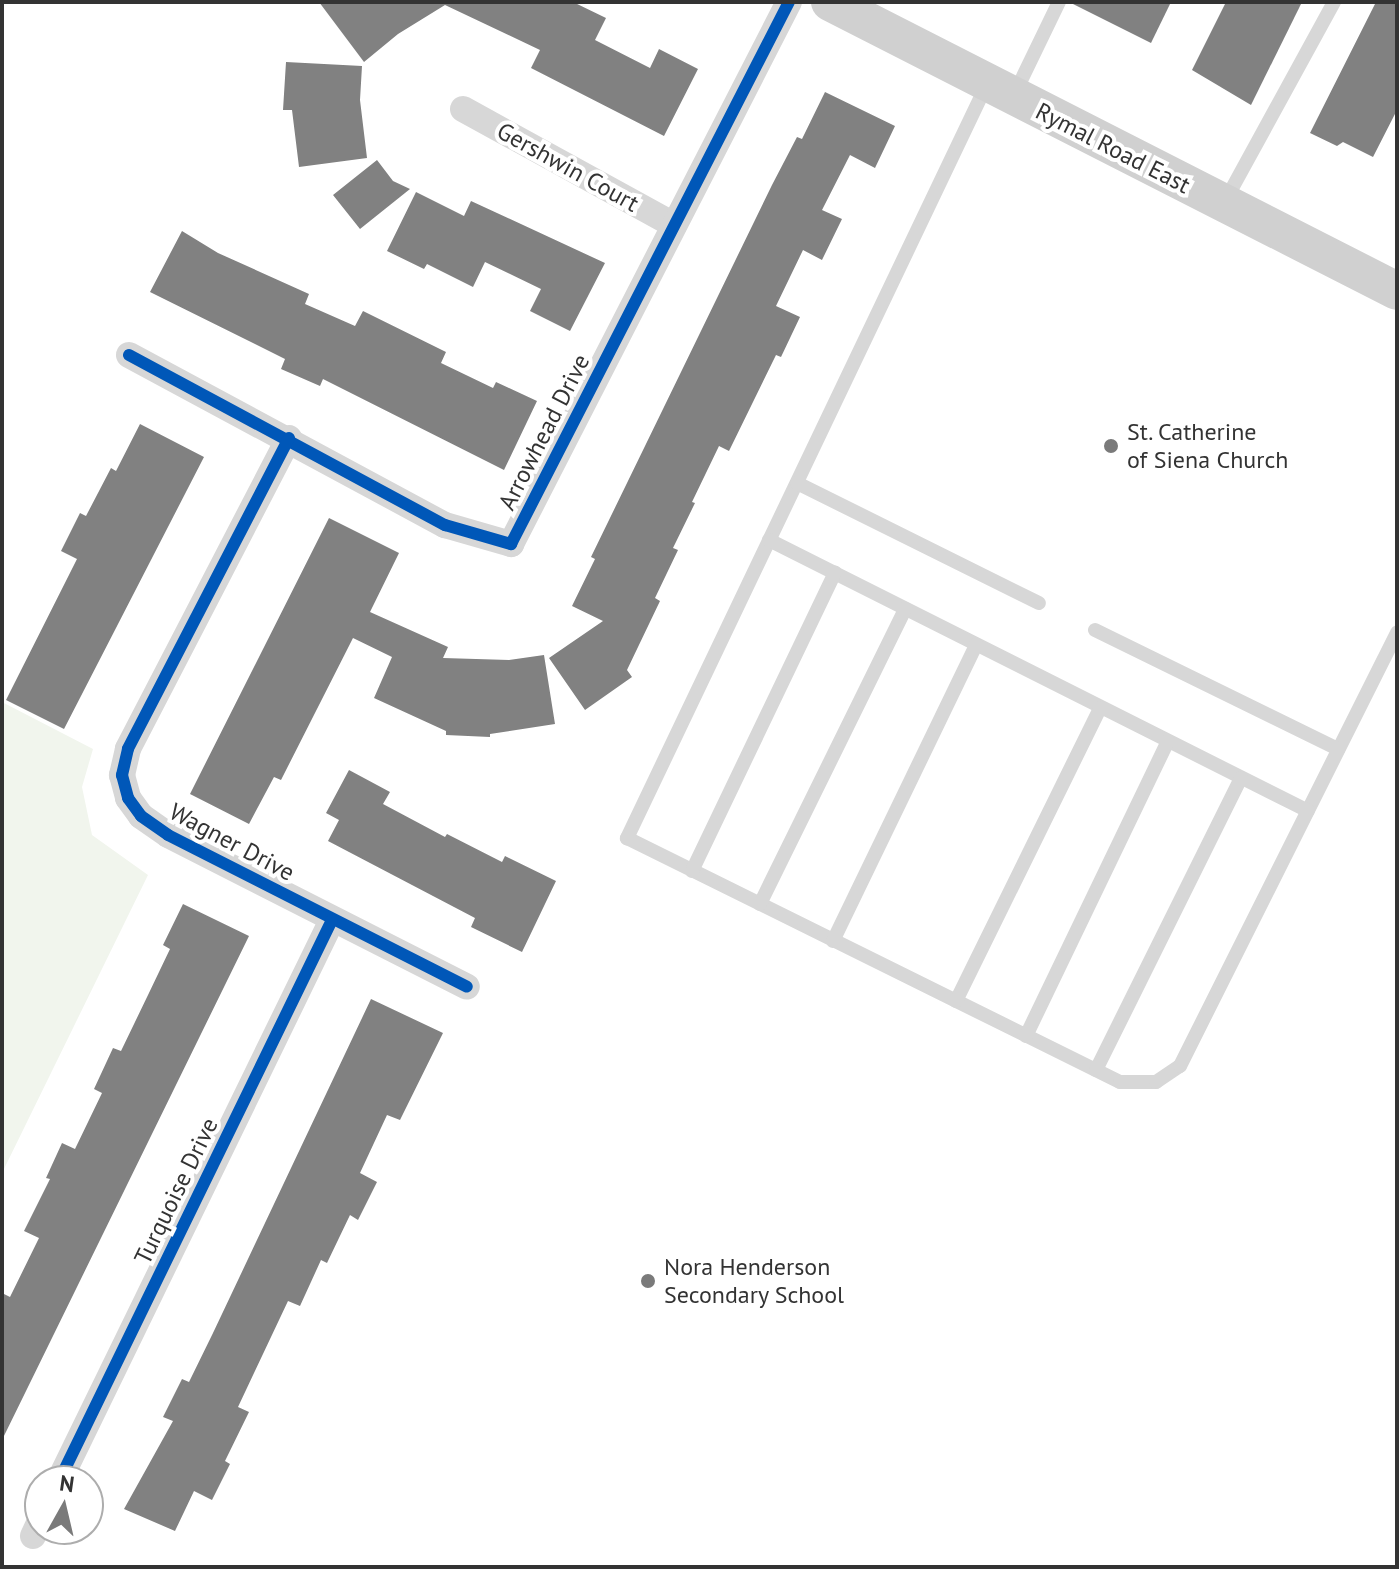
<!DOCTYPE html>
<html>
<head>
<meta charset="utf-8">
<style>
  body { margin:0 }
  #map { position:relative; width:1399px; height:1569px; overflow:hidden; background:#fff; font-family:"PT Sans",sans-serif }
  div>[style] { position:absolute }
  .green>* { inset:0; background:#f1f5ed }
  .building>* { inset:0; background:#818181 }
  .lane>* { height:14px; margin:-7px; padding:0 7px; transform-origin:7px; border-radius:7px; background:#d7d7d7 }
  .street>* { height:26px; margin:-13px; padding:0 13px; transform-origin:13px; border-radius:13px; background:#d7d7d7 }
  .secondary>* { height:38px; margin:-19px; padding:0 19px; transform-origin:19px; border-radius:19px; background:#d0d0d0 }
  .cycleway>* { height:12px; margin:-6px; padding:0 6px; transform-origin:6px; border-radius:6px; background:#0057b8 }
  .dots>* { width:22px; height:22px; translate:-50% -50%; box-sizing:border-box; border:4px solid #fff; border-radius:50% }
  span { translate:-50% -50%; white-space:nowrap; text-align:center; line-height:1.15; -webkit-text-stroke:8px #fff; paint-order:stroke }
  .street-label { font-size:24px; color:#333 }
  .poi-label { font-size:24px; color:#333 }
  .left { translate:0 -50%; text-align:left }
  .frame { position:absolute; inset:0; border:4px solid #333; pointer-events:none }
  .north { position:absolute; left:24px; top:1465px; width:80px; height:80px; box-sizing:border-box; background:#fff; border:2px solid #adadad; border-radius:50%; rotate:8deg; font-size:22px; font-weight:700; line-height:32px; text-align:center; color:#333 }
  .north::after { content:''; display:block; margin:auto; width:28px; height:36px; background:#7a7a7a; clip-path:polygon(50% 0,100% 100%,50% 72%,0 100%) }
</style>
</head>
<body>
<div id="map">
  <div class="green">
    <div style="clip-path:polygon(2px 702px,93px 749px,82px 787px,92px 835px,148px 875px,2px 1173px)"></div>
  </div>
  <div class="building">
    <div style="clip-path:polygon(319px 2px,573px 2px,606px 18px,595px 40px,650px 68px,659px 49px,698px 69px,664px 136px,531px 68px,540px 50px,445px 5px,398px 34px,364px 62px)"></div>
    <div style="clip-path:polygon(1069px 2px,1171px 2px,1151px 43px)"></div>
    <div style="clip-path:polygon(1226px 2px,1302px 2px,1251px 105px,1192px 70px)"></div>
    <div style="clip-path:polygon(1376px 2px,1397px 2px,1397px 110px,1373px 157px,1343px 142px,1337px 146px,1310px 133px)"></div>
    <div style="clip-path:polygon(286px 62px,362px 66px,360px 100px,367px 158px,299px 167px,292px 110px,283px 110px)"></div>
    <div style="clip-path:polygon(825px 92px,895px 126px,875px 168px,850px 155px,822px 210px,842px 219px,822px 260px,803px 250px,776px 306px,800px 317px,781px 357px,776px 355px,729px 451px,719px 446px,692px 502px,695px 503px,673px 548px,678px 550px,655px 598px,660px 601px,627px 670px,632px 677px,585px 710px,549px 658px,603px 621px,572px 606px,595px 559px,591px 557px,772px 185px,797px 137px,802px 139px)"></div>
    <div style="clip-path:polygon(377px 160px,393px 181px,410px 189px,360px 229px,333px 195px)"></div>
    <div style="clip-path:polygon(416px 192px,464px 216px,471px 201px,605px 263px,570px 331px,530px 311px,541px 289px,485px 262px,473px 287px,427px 264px,424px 269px,387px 251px)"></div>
    <div style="clip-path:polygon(182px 231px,218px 253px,309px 294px,305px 304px,355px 326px,363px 311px,446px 352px,441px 363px,493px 388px,496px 382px,537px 401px,504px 470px,323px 379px,320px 386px,281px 369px,285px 359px,150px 292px)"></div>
    <div style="clip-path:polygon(140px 424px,204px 457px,64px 729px,6px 700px,77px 559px,61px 551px,80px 513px,86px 516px,111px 468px,116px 471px)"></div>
    <div style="clip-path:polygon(329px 518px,399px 553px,370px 612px,448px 647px,443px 658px,509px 660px,544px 655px,555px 724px,490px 734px,490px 737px,446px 735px,446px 731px,374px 698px,392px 657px,353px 638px,281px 780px,274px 777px,249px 824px,190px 794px)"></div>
    <div style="clip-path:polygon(349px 770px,390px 792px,383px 804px,445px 837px,447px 834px,502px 862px,505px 856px,556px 881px,522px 952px,471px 927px,475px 918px,328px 841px,339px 820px,326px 813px)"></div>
    <div style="clip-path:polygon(183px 904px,249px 936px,2px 1440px,2px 1293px,10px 1297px,39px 1238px,24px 1231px,50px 1179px,46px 1178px,62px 1143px,75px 1149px,102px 1093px,94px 1089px,113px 1048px,121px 1051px,148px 995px,170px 949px,163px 945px)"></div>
    <div style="clip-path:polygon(371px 999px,443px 1033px,400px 1120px,387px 1115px,360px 1173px,377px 1182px,358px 1220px,350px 1215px,327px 1263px,321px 1260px,300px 1306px,288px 1301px,238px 1407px,249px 1412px,225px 1461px,230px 1464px,212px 1500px,194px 1491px,175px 1531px,124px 1509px,173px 1421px,163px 1417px,182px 1379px,189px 1382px,213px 1333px)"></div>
  </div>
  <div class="lane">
    <div style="left:987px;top:84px;width:836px;rotate:115.52deg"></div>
    <div style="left:627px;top:838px;width:550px;rotate:26.33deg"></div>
    <div style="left:1120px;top:1082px;width:36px"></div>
    <div style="left:1156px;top:1082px;width:29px;rotate:-34deg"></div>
    <div style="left:1180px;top:1066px;width:485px;rotate:-63.4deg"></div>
    <div style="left:1015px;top:93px;width:101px;rotate:-64.2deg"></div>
    <div style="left:1224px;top:203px;width:229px;rotate:-61.3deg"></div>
    <div style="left:797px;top:483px;width:270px;rotate:26.4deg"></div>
    <div style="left:769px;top:540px;width:603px;rotate:26.69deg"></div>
    <div style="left:1095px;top:630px;width:271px;rotate:26.1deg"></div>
    <div style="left:692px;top:871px;width:331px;rotate:-64.4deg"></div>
    <div style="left:760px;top:904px;width:329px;rotate:-63.8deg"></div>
    <div style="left:833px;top:941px;width:329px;rotate:-64.2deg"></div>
    <div style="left:956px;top:1001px;width:326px;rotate:-63.8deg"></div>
    <div style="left:1026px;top:1036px;width:327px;rotate:-64.3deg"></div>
    <div style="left:1096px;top:1070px;width:326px;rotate:-63.6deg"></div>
  </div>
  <div class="street">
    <div style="left:463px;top:109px;width:241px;rotate:28.8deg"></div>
    <div style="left:129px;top:355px;width:359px;rotate:28.3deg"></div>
    <div style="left:445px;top:525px;width:69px;rotate:16.1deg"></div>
    <div style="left:511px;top:544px;width:609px;rotate:-62.85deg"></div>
    <div style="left:289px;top:438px;width:350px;rotate:117.4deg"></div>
    <div style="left:128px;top:749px;width:27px;rotate:103deg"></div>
    <div style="left:122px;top:775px;width:24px;rotate:75deg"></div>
    <div style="left:128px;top:798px;width:22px;rotate:54deg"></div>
    <div style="left:141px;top:816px;width:33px;rotate:35deg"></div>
    <div style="left:168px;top:835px;width:335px;rotate:26.9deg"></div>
    <div style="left:59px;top:1481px;width:624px;rotate:-64.05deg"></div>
    <div style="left:33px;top:1536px;width:17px;rotate:-65deg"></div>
  </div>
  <div class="secondary">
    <div style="left:830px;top:2px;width:636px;rotate:27.01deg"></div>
  </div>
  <div class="cycleway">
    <div style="left:129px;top:355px;width:359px;rotate:28.3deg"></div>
    <div style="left:445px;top:525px;width:69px;rotate:16.1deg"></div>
    <div style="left:511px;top:544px;width:609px;rotate:-62.85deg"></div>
    <div style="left:289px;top:438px;width:350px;rotate:117.4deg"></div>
    <div style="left:128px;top:749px;width:27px;rotate:103deg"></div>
    <div style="left:122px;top:775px;width:24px;rotate:75deg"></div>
    <div style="left:128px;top:798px;width:22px;rotate:54deg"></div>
    <div style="left:141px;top:816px;width:33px;rotate:35deg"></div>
    <div style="left:168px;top:835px;width:335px;rotate:26.9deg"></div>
    <div style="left:59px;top:1481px;width:624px;rotate:-64.05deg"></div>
  </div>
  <div class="dots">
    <div style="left:1111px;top:446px;background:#7a7a7a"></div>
    <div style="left:648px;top:1281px;background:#7a7a7a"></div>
  </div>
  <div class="street-label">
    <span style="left:1113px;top:148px;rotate:27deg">Rymal Road East</span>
    <span style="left:568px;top:167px;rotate:29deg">Gershwin Court</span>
    <span style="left:544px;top:432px;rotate:-63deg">Arrowhead Drive</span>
    <span style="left:232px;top:842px;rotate:28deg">Wagner Drive</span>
    <span style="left:176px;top:1191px;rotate:-64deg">Turquoise Drive</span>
  </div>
  <div class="poi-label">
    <span class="left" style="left:1127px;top:446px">St. Catherine<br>of Siena Church</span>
    <span class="left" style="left:664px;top:1281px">Nora Henderson<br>Secondary School</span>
  </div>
  <div class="frame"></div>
  <div class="north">N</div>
</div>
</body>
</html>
